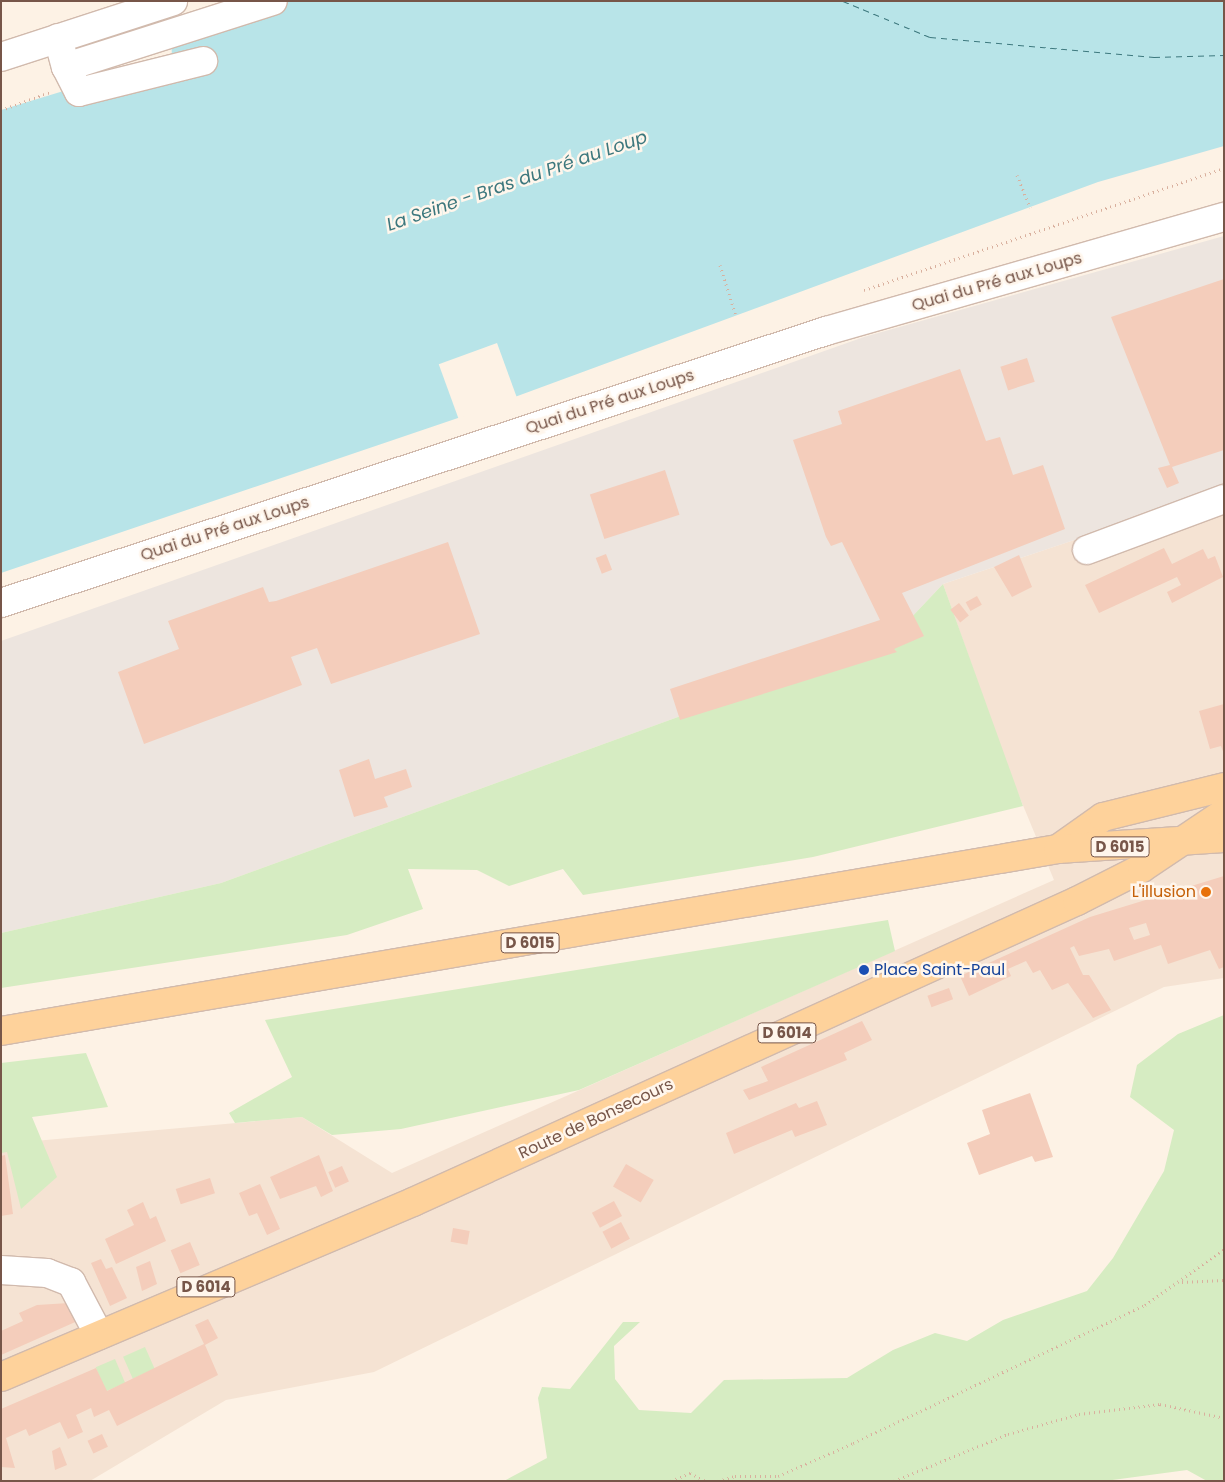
<!DOCTYPE html>
<html>
<head>
<meta charset="utf-8">
<style>
  body { margin:0 }
  #map { position:relative; width:1225px; height:1482px; overflow:hidden; background:#fdf2e5; font-family:Poppins,sans-serif }
  div>[style] { position:absolute }
  .residential>* { inset:0; background:#f5e3d3 }
  .industrial>* { inset:0; background:#ede5df }
  .green>* { inset:0; background:#d6ecc2; transform-origin:0 0 }
  .water>* { inset:0; background:#b8e4e8 }
  .pier>* { inset:0; background:#fdf2e5; transform-origin:0 0 }
  .ferry>* { height:1px; margin-top:-0.5px; transform-origin:0; background:repeating-linear-gradient(90deg,#3c777d 0 6px,transparent 0 11px) }
  .building>* { inset:0; background:#f4cdbb; transform-origin:0 0 }
  .path>* { height:3px; margin-top:-1.5px; transform-origin:0; background:repeating-linear-gradient(90deg,#d9b09e 0 1px,transparent 0 5px) }
  .roads { filter:drop-shadow(1px 0 #d1baad) drop-shadow(-1px 0 #d1baad) drop-shadow(0 1px #d1baad) drop-shadow(0 -1px #d1baad) }
  .minor>* { height:28px; margin:-14px; padding:0 14px; transform-origin:14px; border-radius:14px; background:#fff }
  .major>* { height:28px; margin:-14px; padding:0 14px; transform-origin:14px; border-radius:14px; background:#fed29b }
  .dots>* { width:14px; height:14px; translate:-50% -50%; box-sizing:border-box; border:2px solid #fff6ec; border-radius:50% }
  span { translate:-50% -50%; white-space:nowrap; text-align:center; line-height:1.15; -webkit-text-stroke:5px #fff6ec; paint-order:stroke }
  .shield-label span { padding:1px 4px; background:#fff6ec; border:1px solid; border-radius:4px; -webkit-text-stroke-width:0 }
  .shield-label { font-size:15px; color:#775649; font-weight:700 }
  .street-label { font-size:16px; color:#775649 }
  .food-label { font-size:16px; color:#c56008 }
  .right { translate:-100% -50%; text-align:right }
  .transit-label { font-size:16px; color:#164399 }
  .left { translate:0 -50%; text-align:left }
  .water-label { font-size:18px; color:#3c777d; font-style:italic }
  .frame { position:absolute; inset:0; border:2px solid #775649; pointer-events:none }
</style>
</head>
<body>
<div id="map">
  <div class="residential">
    <div style="clip-path:polygon(1224px 490px,1224px 978px,1164px 987px,374px 1372px,226px 1400px,90px 1481px,1px 1481px,1px 1144px,302px 1117px,392px 1173px,1054px 880px,1012px 779px,943px 584px)"></div>
  </div>
  <div class="industrial">
    <div style="clip-path:polygon(1224px 236px,1224px 490px,943px 584px,890px 640px,221px 883px,1px 933px,1px 641px,864px 337px)"></div>
  </div>
  <div class="green">
    <div style="clip-path:polygon(943px 584px,1023px 806px,813px 857px,583px 895px,563px 869px,509px 886px,477px 870px,408px 869px,423px 909px,347px 935px,1px 988px,1px 933px,221px 883px,890px 640px)"></div>
    <div style="clip-path:polygon(888px 920px,895px 951px,579px 1090px,401px 1129px,332px 1135px,302px 1117px,235px 1123px,229px 1113px,292px 1077px,265px 1020px)"></div>
    <div style="clip-path:polygon(1224px 1015px,1224px 1481px,1207px 1481px,1187px 1470px,1105px 1481px,504px 1481px,547px 1458px,538px 1398px,542px 1387px,570px 1389px,623px 1322px,640px 1322px,614px 1346px,615px 1379px,639px 1410px,691px 1413px,724px 1380px,847px 1378px,893px 1350px,935px 1333px,967px 1341px,1003px 1320px,1087px 1291px,1113px 1258px,1164px 1171px,1174px 1130px,1130px 1097px,1137px 1065px,1178px 1034px)"></div>
    <div style="clip-path:polygon(86px 1053px,108px 1107px,32px 1117px,57px 1177px,21px 1209px,7px 1152px,1px 1153px,1px 1063px)"></div>
    <div style="left:145px;top:1347px;width:24px;height:24px;rotate:66deg"></div>
    <div style="left:115px;top:1359px;width:26px;height:21px;rotate:67deg"></div>
  </div>
  <div class="water">
    <div style="clip-path:polygon(276px 1px,1224px 1px,1224px 146px,1098px 182px,458px 418px,1px 573px,1px 110px,172px 58px,171px 34px)"></div>
  </div>
  <div class="pier">
    <div style="left:497px;top:343px;width:58px;height:62px;rotate:70deg"></div>
  </div>
  <div class="ferry">
    <div style="left:843px;top:1px;width:94px;rotate:22.5deg"></div>
    <div style="left:930px;top:37px;width:225px;rotate:5.1deg"></div>
    <div style="left:1154px;top:57px;width:70px;rotate:-1.6deg"></div>
  </div>
  <div class="building">
    <div style="clip-path:polygon(1224px 279px,1224px 450px,1172px 467px,1179px 483px,1167px 488px,1158px 468px,1170px 465px,1111px 317px)"></div>
    <div style="left:1027px;top:358px;width:25px;height:28px;rotate:72deg"></div>
    <div style="clip-path:polygon(960px 369px,986px 441px,1000px 437px,1013px 475px,1043px 465px,1065px 529px,902px 593px,924px 636px,894px 649px,897px 652px,680px 720px,670px 689px,880px 620px,842px 542px,831px 546px,826px 537px,793px 440px,842px 424px,838px 411px)"></div>
    <div style="left:665px;top:470px;width:47px;height:79px;rotate:72deg"></div>
    <div style="clip-path:polygon(448px 542px,480px 634px,331px 684px,317px 648px,291px 657px,302px 685px,144px 744px,118px 672px,179px 649px,168px 621px,263px 587px,269px 602px,276px 601px)"></div>
    <div style="clip-path:polygon(1164px 548px,1172px 564px,1203px 549px,1208px 559px,1215px 556px,1223px 577px,1172px 603px,1167px 592px,1181px 585px,1177px 577px,1099px 613px,1085px 585px)"></div>
    <div style="left:606px;top:554px;width:17px;height:11px;rotate:69deg"></div>
    <div style="clip-path:polygon(1019px 555px,1032px 587px,1012px 597px,994px 567px)"></div>
    <div style="left:977px;top:596px;width:10px;height:13px;rotate:61deg"></div>
    <div style="left:959px;top:603px;width:16px;height:11px;rotate:52deg"></div>
    <div style="clip-path:polygon(1224px 704px,1224px 754px,1221px 746px,1210px 749px,1199px 711px)"></div>
    <div style="clip-path:polygon(369px 759px,375px 779px,406px 769px,412px 787px,384px 797px,388px 807px,354px 817px,339px 770px)"></div>
    <div style="clip-path:polygon(evenodd,1224px 876px,1224px 967px,1219px 969px,1210px 950px,1168px 964px,1161px 945px,1114px 961px,1109px 949px,1079px 956px,1074px 946px,1070px 948px,1083px 975px,1089px 975px,1111px 1010px,1093px 1018px,1068px 983px,1052px 990px,1040px 970px,1033px 973px,1026px 961px,1008px 969px,1011px 976px,969px 996px,960px 976px,1090px 917px,1224px 876px,1146px 923px,1150px 935px,1134px 940px,1129px 928px,1146px 923px)"></div>
    <div style="left:949px;top:988px;width:12px;height:23px;rotate:70deg"></div>
    <div style="clip-path:polygon(862px 1021px,872px 1040px,844px 1053px,847px 1060px,749px 1100px,743px 1090px,768px 1081px,761px 1067px)"></div>
    <div style="clip-path:polygon(1030px 1093px,1053px 1157px,1035px 1162px,1032px 1156px,979px 1175px,967px 1143px,990px 1134px,982px 1110px)"></div>
    <div style="clip-path:polygon(817px 1101px,827px 1125px,795px 1137px,792px 1130px,734px 1154px,726px 1133px,796px 1103px,799px 1108px)"></div>
    <div style="clip-path:polygon(5px 1155px,13px 1214px,1px 1216px,1px 1156px)"></div>
    <div style="clip-path:polygon(319px 1155px,333px 1191px,321px 1197px,316px 1186px,280px 1199px,270px 1177px)"></div>
    <div style="left:626px;top:1164px;width:32px;height:26px;rotate:30deg"></div>
    <div style="left:342px;top:1166px;width:17px;height:15px;rotate:66deg"></div>
    <div style="left:210px;top:1178px;width:16px;height:36px;rotate:72deg"></div>
    <div style="clip-path:polygon(260px 1184px,280px 1229px,267px 1235px,257px 1213px,249px 1216px,239px 1193px)"></div>
    <div style="left:614px;top:1201px;width:17px;height:25px;rotate:62deg"></div>
    <div style="clip-path:polygon(143px 1202px,150px 1219px,156px 1216px,166px 1241px,116px 1264px,105px 1239px,134px 1225px,127px 1210px)"></div>
    <div style="left:621px;top:1222px;width:19px;height:21px;rotate:62deg"></div>
    <div style="left:453px;top:1228px;width:17px;height:14px;rotate:10deg"></div>
    <div style="left:190px;top:1242px;width:25px;height:21px;rotate:67deg"></div>
    <div style="clip-path:polygon(101px 1259px,106px 1269px,112px 1267px,127px 1298px,110px 1306px,91px 1263px)"></div>
    <div style="clip-path:polygon(150px 1261px,157px 1284px,142px 1291px,136px 1267px)"></div>
    <div style="clip-path:polygon(69px 1303px,82px 1319px,1px 1355px,1px 1331px,23px 1321px,19px 1313px,37px 1305px)"></div>
    <div style="clip-path:polygon(208px 1319px,218px 1338px,205px 1345px,218px 1375px,117px 1426px,109px 1410px,94px 1417px,91px 1408px,76px 1415px,83px 1432px,68px 1439px,60px 1422px,29px 1436px,26px 1429px,6px 1438px,15px 1468px,1px 1467px,1px 1409px,96px 1368px,107px 1391px,204px 1344px,195px 1325px)"></div>
    <div style="left:102px;top:1434px;width:14px;height:16px;rotate:65deg"></div>
    <div style="clip-path:polygon(60px 1447px,67px 1465px,55px 1470px,52px 1451px)"></div>
  </div>
  <div class="path">
    <div style="left:1px;top:110px;width:52px;rotate:-20.2deg"></div>
    <div style="left:1017px;top:175px;width:35px;rotate:68deg"></div>
    <div style="left:720px;top:265px;width:53px;rotate:72.6deg"></div>
    <div style="left:864px;top:290px;width:380px;rotate:-18.7deg"></div>
    <div style="left:1182px;top:1282px;width:42px;rotate:-2.7deg"></div>
    <div style="left:671px;top:1481px;width:21px;rotate:-23deg"></div>
    <div style="left:690px;top:1473px;width:18px;rotate:27deg"></div>
    <div style="left:718px;top:1481px;width:18px;rotate:-16deg"></div>
    <div style="left:735px;top:1476px;width:43px"></div>
    <div style="left:778px;top:1476px;width:82px;rotate:-23.7deg"></div>
    <div style="left:853px;top:1443px;width:323px;rotate:-25.3deg"></div>
    <div style="left:1145px;top:1305px;width:97px;rotate:-35.3deg"></div>
    <div style="left:894px;top:1481px;width:123px;rotate:-22.4deg"></div>
    <div style="left:1008px;top:1434px;width:74px;rotate:-15.7deg"></div>
    <div style="left:1079px;top:1414px;width:82px;rotate:-7deg"></div>
    <div style="left:1160px;top:1404px;width:66px;rotate:12.3deg"></div>
    <div style="left:1136px;top:1481px;width:17px"></div>
  </div>
  <div class="roads">
    <div class="minor">
      <div style="left:58px;top:38px;width:30px;rotate:75deg"></div>
      <div style="left:66px;top:67px;width:217px;rotate:-17.7deg"></div>
      <div style="left:1px;top:57px;width:181px;rotate:-18deg"></div>
      <div style="left:66px;top:67px;width:28px;rotate:63deg"></div>
      <div style="left:79px;top:92px;width:128px;rotate:-14deg"></div>
      <div style="left:1087px;top:550px;width:146px;rotate:-20.4deg"></div>
      <div style="left:1px;top:603px;width:869px;rotate:-18.25deg"></div>
      <div style="left:826px;top:331px;width:414px;rotate:-16deg"></div>
      <div style="left:1px;top:1270px;width:46px;rotate:3.7deg"></div>
      <div style="left:47px;top:1273px;width:26px;rotate:21deg"></div>
      <div style="left:71px;top:1282px;width:60px;rotate:62.2deg"></div>
    </div>
    <div class="major">
      <div style="left:1058px;top:849px;width:55px;rotate:-35.4deg"></div>
      <div style="left:1103px;top:817px;width:125px;rotate:-13.9deg"></div>
      <div style="left:1px;top:1031px;width:1073px;rotate:-9.77deg"></div>
      <div style="left:1058px;top:849px;width:166px;rotate:-3.8deg"></div>
      <div style="left:1px;top:1377px;width:448px;rotate:-23deg"></div>
      <div style="left:413px;top:1202px;width:729px;rotate:-24.39deg"></div>
      <div style="left:1077px;top:901px;width:73px;rotate:-26.9deg"></div>
      <div style="left:1142px;top:868px;width:99px;rotate:-33.9deg"></div>
    </div>
  </div>
  <div class="dots">
    <div style="left:1206px;top:892px;background:#e8710a"></div>
    <div style="left:864px;top:970px;background:#1a4fb4"></div>
  </div>
  <div class="shield-label">
    <span style="left:1120px;top:847px">D 6015</span>
    <span style="left:530px;top:943px">D 6015</span>
    <span style="left:787px;top:1033px">D 6014</span>
    <span style="left:206px;top:1287px">D 6014</span>
  </div>
  <div class="street-label">
    <span style="left:997px;top:282px;rotate:-16deg">Quai du Pré aux Loups</span>
    <span style="left:610px;top:402px;rotate:-18deg">Quai du Pré aux Loups</span>
    <span style="left:225px;top:529px;rotate:-18deg">Quai du Pré aux Loups</span>
    <span style="left:596px;top:1119px;rotate:-25deg">Route de Bonsecours</span>
  </div>
  <div class="food-label">
    <span class="right" style="left:1196px;top:892px">L'illusion</span>
  </div>
  <div class="transit-label">
    <span class="left" style="left:874px;top:970px">Place Saint-Paul</span>
  </div>
  <div class="water-label">
    <span style="left:517px;top:181px;rotate:-19deg">La Seine - Bras du Pré au Loup</span>
  </div>
  <div class="frame"></div>
</div>
</body>
</html>
